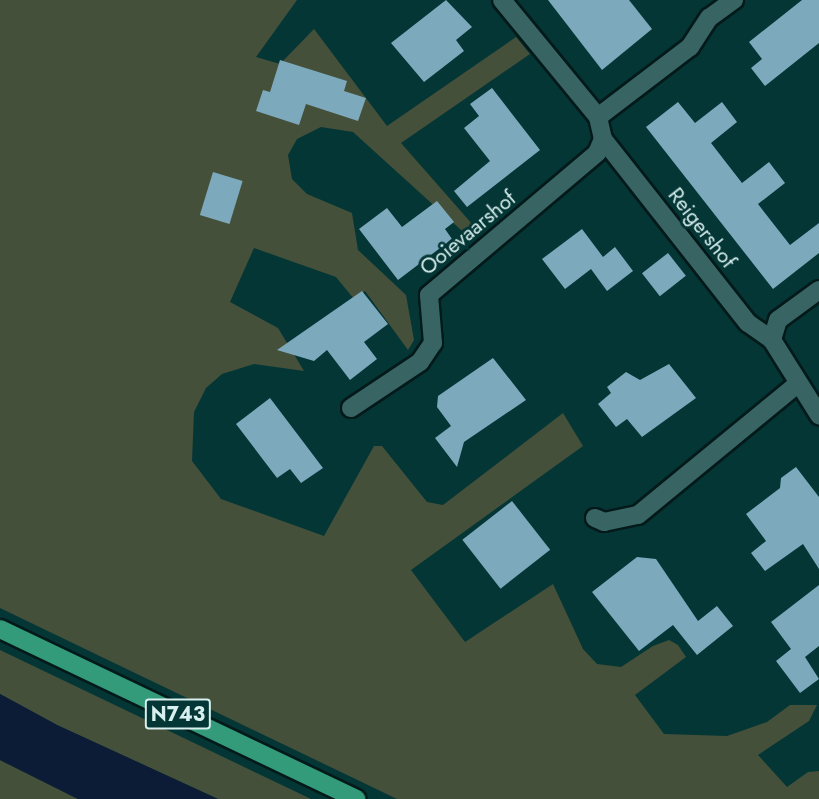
<!DOCTYPE html>
<html>
<head>
<meta charset="utf-8">
<style>
  body { margin:0 }
  #map { position:relative; width:819px; height:799px; overflow:hidden; background:#043636; font-family:Jost,sans-serif }
  div>[style] { position:absolute }
  .green>* { inset:0; background:#45503a }
  .water>* { inset:0; background:#0c1c36 }
  .building>* { inset:0; background:#7da9bd; transform-origin:0 0 }
  .roads { filter:drop-shadow(2px 0 #041a1a) drop-shadow(-2px 0 #041a1a) drop-shadow(0 2px #041a1a) drop-shadow(0 -2px #041a1a) }
  .minor>* { height:18px; margin:-9px; padding:0 9px; transform-origin:9px; border-radius:9px; background:#386564 }
  .major>* { height:18px; margin:-9px; padding:0 9px; transform-origin:9px; border-radius:9px; background:#339a7a }
  span { translate:-50% -50%; white-space:nowrap; text-align:center; line-height:1.15; -webkit-text-stroke:6px #043636; paint-order:stroke }
  .shield-label span { padding:2px 4px; background:#043636; border:2px solid; border-radius:4px; -webkit-text-stroke-width:0 }
  .shield-label { font-size:20px; color:#d7efee; font-weight:700 }
  .street-label { font-size:21px; color:#d7efee }
</style>
</head>
<body>
<div id="map">
  <div class="green">
    <div style="clip-path:polygon(0 0,297px 0,256px 57px,280px 64px,314px 29px,387px 126px,516px 37px,530px 54px,401px 143px,480px 233px,472px 240px,353px 132px,321px 127px,297px 139px,288px 155px,292px 179px,307px 194px,352px 213px,358px 250px,406px 295px,414px 340px,408px 350px,365px 291px,354px 299px,336px 277px,254px 248px,230px 302px,278px 328px,304px 371px,254px 364px,222px 374px,206px 388px,194px 412px,192px 461px,221px 499px,324px 536px,374px 446px,382px 446px,427px 502px,443px 505px,563px 413px,583px 446px,411px 570px,465px 642px,553px 584px,583px 649px,597px 664px,621px 667px,653px 646px,669px 640px,678px 645px,686px 657px,635px 695px,664px 734px,727px 736px,767px 722px,790px 705px,817px 705px,809px 721px,758px 755px,787px 787px,808px 772px,819px 771px,819px 799px,397px 799px,0 608px)"></div>
    <div style="clip-path:polygon(0 650px,311px 799px,218px 799px,57px 725px,0 694px)"></div>
    <div style="clip-path:polygon(0 760px,78px 799px,0 799px)"></div>
  </div>
  <div class="water">
    <div style="clip-path:polygon(0 694px,57px 725px,218px 799px,78px 799px,0 760px)"></div>
  </div>
  <div class="building">
    <div style="clip-path:polygon(446px 0,472px 27px,456px 40px,464px 51px,424px 82px,391px 43px)"></div>
    <div style="clip-path:polygon(548px 0,629px 0,652px 29px,602px 70px)"></div>
    <div style="clip-path:polygon(802px 0,819px 0,819px 43px,765px 86px,751px 68px,762px 59px,749px 42px)"></div>
    <div style="clip-path:polygon(280px 60px,347px 81px,344px 91px,366px 98px,358px 121px,306px 104px,299px 125px,256px 111px,263px 90px,270px 92px)"></div>
    <div style="clip-path:polygon(492px 88px,540px 150px,467px 207px,454px 191px,490px 161px,464px 128px,479px 116px,470px 104px)"></div>
    <div style="clip-path:polygon(678px 102px,695px 123px,722px 102px,737px 122px,711px 143px,742px 183px,769px 162px,785px 183px,758px 204px,790px 245px,819px 223px,819px 253px,773px 289px,646px 127px)"></div>
    <div style="left:213px;top:172px;width:31px;height:45px;rotate:17deg"></div>
    <div style="clip-path:polygon(437px 201px,454px 222px,445px 229px,452px 239px,398px 280px,359px 229px,387px 208px,402px 227px)"></div>
    <div style="clip-path:polygon(582px 229px,603px 257px,615px 247px,633px 271px,607px 291px,591px 269px,565px 289px,542px 259px)"></div>
    <div style="left:668px;top:253px;width:29px;height:33px;rotate:52deg"></div>
    <div style="clip-path:polygon(362px 291px,388px 324px,364px 342px,377px 359px,350px 380px,327px 350px,314px 361px,277px 350px)"></div>
    <div style="clip-path:polygon(493px 358px,526px 400px,464px 442px,457px 467px,435px 438px,451px 426px,437px 407px,438px 396px)"></div>
    <div style="clip-path:polygon(669px 364px,696px 398px,642px 437px,627px 419px,616px 427px,598px 404px,611px 393px,607px 387px,626px 372px,640px 380px)"></div>
    <div style="clip-path:polygon(270px 398px,323px 468px,301px 483px,290px 469px,277px 478px,236px 424px)"></div>
    <div style="clip-path:polygon(796px 467px,819px 497px,819px 569px,803px 544px,765px 571px,751px 553px,766px 541px,746px 514px,780px 488px,781px 478px)"></div>
    <div style="left:512px;top:501px;width:62px;height:63px;rotate:52deg"></div>
    <div style="clip-path:polygon(637px 557px,656px 559px,698px 621px,717px 606px,733px 626px,697px 655px,673px 625px,639px 651px,592px 592px)"></div>
    <div style="clip-path:polygon(819px 585px,819px 646px,805px 657px,819px 679px,800px 693px,776px 661px,791px 649px,771px 622px)"></div>
  </div>
  <div class="roads">
    <div class="minor">
      <div style="left:598px;top:117px;width:116px;rotate:-37.3deg"></div>
      <div style="left:690px;top:47px;width:35px;rotate:-57deg"></div>
      <div style="left:709px;top:18px;width:31px;rotate:-36deg"></div>
      <div style="left:603px;top:139px;width:234px;rotate:51.8deg"></div>
      <div style="left:748px;top:323px;width:29px;rotate:35deg"></div>
      <div style="left:819px;top:290px;width:51px;rotate:143.8deg"></div>
      <div style="left:778px;top:320px;width:21px;rotate:107deg"></div>
      <div style="left:772px;top:340px;width:89px;rotate:57.9deg"></div>
      <div style="left:351px;top:408px;width:83px;rotate:-33.7deg"></div>
      <div style="left:420px;top:362px;width:23px;rotate:-56deg"></div>
      <div style="left:433px;top:343px;width:48px;rotate:-94.8deg"></div>
      <div style="left:429px;top:295px;width:220px;rotate:-40.2deg"></div>
      <div style="left:597px;top:153px;width:15px;rotate:-67deg"></div>
      <div style="left:603px;top:139px;width:23px;rotate:-103deg"></div>
      <div style="left:598px;top:117px;width:151px;rotate:-129.4deg"></div>
      <div style="left:595px;top:518px;width:10px;rotate:24deg"></div>
      <div style="left:604px;top:522px;width:35px;rotate:-12deg"></div>
      <div style="left:638px;top:515px;width:205px;rotate:-39.4deg"></div>
    </div>
    <div class="major">
      <div style="left:0;top:629px;width:395px;rotate:25.5deg"></div>
    </div>
  </div>
  <div class="shield-label">
    <span style="left:178px;top:714px">N743</span>
  </div>
  <div class="street-label">
    <span style="left:702px;top:228px;rotate:52deg">Reigershof</span>
    <span style="left:468px;top:233px;rotate:-40deg">Ooievaarshof</span>
  </div>
</div>
</body>
</html>
